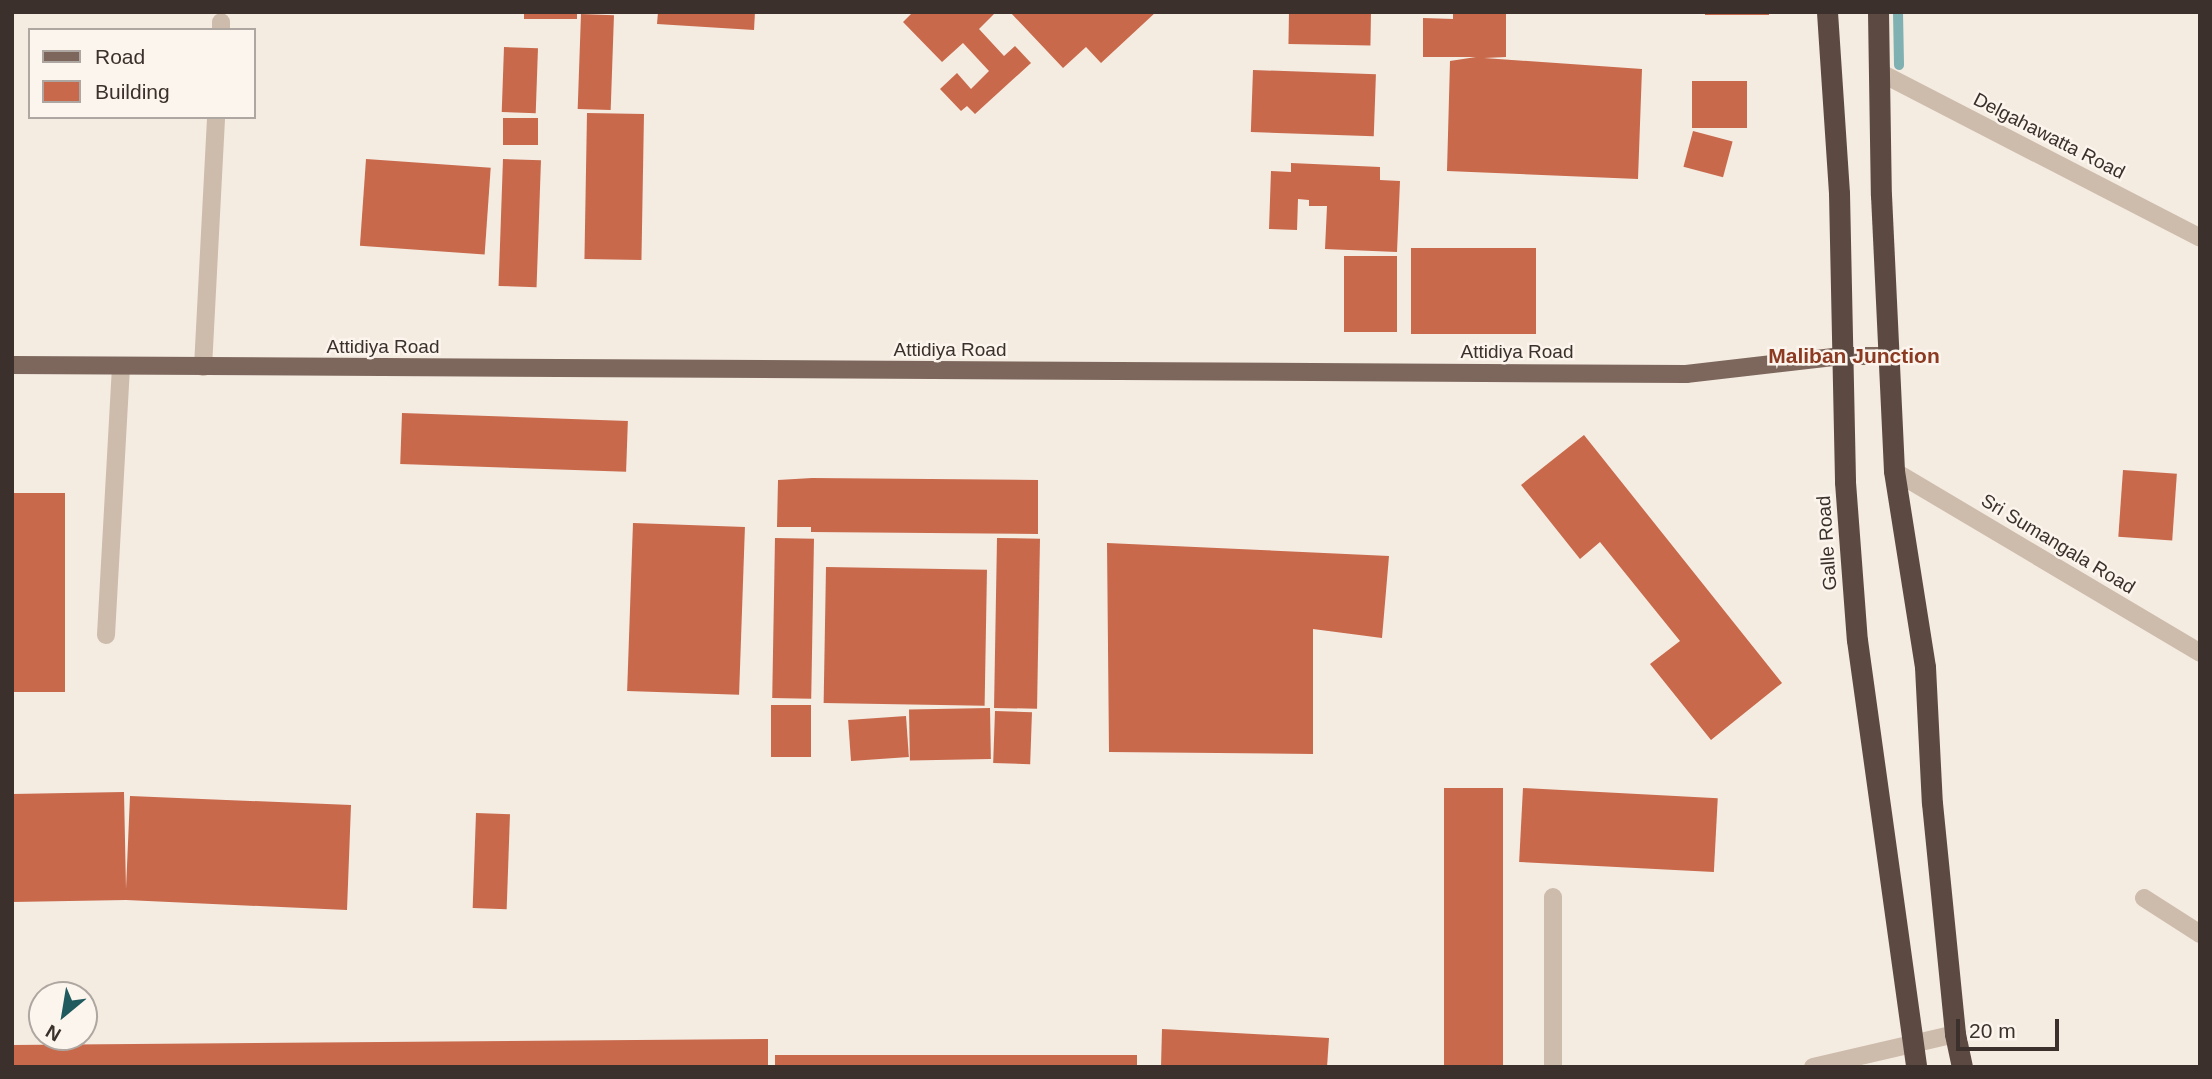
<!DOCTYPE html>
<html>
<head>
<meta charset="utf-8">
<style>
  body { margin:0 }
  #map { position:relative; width:2212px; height:1079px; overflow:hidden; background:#f4ebe1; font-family:Helvetica,sans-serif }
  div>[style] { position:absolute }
  .stream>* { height:10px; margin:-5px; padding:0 5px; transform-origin:5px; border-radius:5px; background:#7fb0b2 }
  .building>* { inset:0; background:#c8694b; transform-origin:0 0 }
  .lane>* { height:18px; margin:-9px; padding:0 9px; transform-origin:9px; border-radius:9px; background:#cdbbac }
  .street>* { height:18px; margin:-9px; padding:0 9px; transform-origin:9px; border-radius:9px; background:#cdbbac }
  .primary>* { height:18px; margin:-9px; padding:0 9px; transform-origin:9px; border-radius:9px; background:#7d675c }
  .highway>* { height:21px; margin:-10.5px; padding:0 10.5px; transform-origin:10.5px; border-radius:10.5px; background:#5c4a42 }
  span { translate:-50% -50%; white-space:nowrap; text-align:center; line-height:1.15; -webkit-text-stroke:5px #fbf5ee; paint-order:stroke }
  .street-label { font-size:19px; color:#3b302b }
  .neighbourhood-label { font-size:21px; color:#8c3b22; font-weight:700 }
  .frame { position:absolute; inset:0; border:14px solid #3b302b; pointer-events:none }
  .legend { position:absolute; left:28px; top:28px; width:228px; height:91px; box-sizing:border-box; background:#fbf5ee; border:2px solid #aea6a0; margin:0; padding:9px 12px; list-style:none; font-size:21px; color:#3b302b }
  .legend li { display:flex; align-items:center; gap:14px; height:35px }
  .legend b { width:35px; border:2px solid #aea6a0 }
  .north { position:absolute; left:28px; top:981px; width:70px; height:70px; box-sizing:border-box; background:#fbf5ee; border:2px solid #aea6a0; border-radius:50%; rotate:210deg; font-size:19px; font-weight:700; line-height:28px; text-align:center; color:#3b302b }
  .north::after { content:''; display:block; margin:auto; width:24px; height:32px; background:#1f5a5e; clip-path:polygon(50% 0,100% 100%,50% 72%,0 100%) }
  .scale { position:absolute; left:1956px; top:1019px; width:103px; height:32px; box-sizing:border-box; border:4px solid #3b302b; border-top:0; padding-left:9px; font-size:21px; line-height:24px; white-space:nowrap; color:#3b302b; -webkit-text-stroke:5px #fbf5ee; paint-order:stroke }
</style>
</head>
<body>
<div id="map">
  <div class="stream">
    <div style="left:1898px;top:12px;width:53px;rotate:88.9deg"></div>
  </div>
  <div class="building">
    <div style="left:524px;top:12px;width:53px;height:7px"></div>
    <div style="clip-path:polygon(658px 12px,755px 12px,754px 30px,657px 24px)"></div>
    <div style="clip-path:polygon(913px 12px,996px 12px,979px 29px,1004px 56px,1015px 46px,1031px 63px,975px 114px,967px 106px,961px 111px,940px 89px,957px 73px,971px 89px,989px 71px,963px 43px,942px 62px,903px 22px)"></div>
    <div style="clip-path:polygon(1010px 12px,1156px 12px,1101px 63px,1086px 47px,1063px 68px)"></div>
    <div style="left:1289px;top:12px;width:82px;height:32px;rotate:1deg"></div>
    <div style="clip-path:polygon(1453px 12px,1506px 12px,1506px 57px,1484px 58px,1642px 69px,1638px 179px,1447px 171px,1450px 61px,1476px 57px,1423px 57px,1423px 18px,1453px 19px)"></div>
    <div style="left:1705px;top:12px;width:64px;height:3px"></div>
    <div style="left:581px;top:14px;width:33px;height:95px;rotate:2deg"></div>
    <div style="left:504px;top:47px;width:34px;height:65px;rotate:2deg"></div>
    <div style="left:1253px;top:70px;width:123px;height:62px;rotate:2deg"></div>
    <div style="left:1692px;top:81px;width:55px;height:47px"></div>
    <div style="left:587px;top:113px;width:57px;height:146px;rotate:1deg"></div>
    <div style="left:503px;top:118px;width:35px;height:27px"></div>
    <div style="left:1693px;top:131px;width:41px;height:37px;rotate:15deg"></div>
    <div style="left:366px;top:159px;width:125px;height:87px;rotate:4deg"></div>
    <div style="left:503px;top:159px;width:38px;height:127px;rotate:2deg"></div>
    <div style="clip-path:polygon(1291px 163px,1380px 167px,1380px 180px,1400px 181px,1397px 252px,1325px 249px,1327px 206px,1309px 206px,1309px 200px,1298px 199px,1297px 230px,1269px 229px,1271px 171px,1291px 172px)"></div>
    <div style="left:1411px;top:248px;width:125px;height:86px"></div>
    <div style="left:1344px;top:256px;width:53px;height:76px"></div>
    <div style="left:402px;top:413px;width:226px;height:51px;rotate:2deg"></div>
    <div style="clip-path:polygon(1584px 435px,1782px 683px,1711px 740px,1650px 664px,1680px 641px,1600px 542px,1580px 559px,1521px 485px)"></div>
    <div style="left:2123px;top:470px;width:54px;height:67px;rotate:4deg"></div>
    <div style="clip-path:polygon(812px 478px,1038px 480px,1038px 534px,811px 532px,811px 527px,777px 527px,778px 480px)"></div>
    <div style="left:12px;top:493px;width:53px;height:199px"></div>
    <div style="left:633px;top:523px;width:112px;height:168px;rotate:2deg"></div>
    <div style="left:775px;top:538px;width:39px;height:160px;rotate:1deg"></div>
    <div style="left:997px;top:538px;width:43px;height:170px;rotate:1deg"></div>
    <div style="clip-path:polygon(1107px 543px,1389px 556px,1382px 638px,1313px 629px,1313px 754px,1109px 752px)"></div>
    <div style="left:826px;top:567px;width:161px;height:136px;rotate:1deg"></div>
    <div style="left:771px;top:705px;width:40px;height:52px"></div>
    <div style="left:990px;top:708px;width:51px;height:81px;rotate:89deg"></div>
    <div style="left:995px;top:711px;width:37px;height:52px;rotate:2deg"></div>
    <div style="left:906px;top:716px;width:41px;height:58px;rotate:86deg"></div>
    <div style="left:1444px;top:788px;width:59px;height:279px"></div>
    <div style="left:1523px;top:788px;width:195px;height:74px;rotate:3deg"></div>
    <div style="clip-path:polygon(124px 792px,126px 889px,130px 796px,351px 805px,347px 910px,126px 900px,12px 902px,12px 794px)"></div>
    <div style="left:476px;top:813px;width:34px;height:95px;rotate:2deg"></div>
    <div style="clip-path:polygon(1162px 1029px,1329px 1038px,1327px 1067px,1161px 1067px)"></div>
    <div style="clip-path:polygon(768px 1039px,768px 1067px,12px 1067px,12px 1045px)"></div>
    <div style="left:775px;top:1055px;width:362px;height:12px"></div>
  </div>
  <div class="lane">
    <div style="left:106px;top:635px;width:269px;rotate:-86.8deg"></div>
    <div style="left:1553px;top:897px;width:170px;rotate:90deg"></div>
    <div style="left:2144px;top:898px;width:67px;rotate:32.7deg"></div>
  </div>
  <div class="street">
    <div style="left:221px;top:30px;width:8px;rotate:-90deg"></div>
    <div style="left:1879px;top:72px;width:361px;rotate:27.3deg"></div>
    <div style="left:203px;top:367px;width:250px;rotate:-87deg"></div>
    <div style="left:1894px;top:471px;width:356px;rotate:30.7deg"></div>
    <div style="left:1813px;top:1067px;width:146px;rotate:-13.1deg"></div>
  </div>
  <div class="primary">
    <div style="left:12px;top:365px;width:1674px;rotate:0.31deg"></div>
    <div style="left:1686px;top:374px;width:157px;rotate:-6.6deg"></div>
    <div style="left:1842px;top:356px;width:45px"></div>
  </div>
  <div class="highway">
    <div style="left:1827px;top:12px;width:181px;rotate:86.2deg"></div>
    <div style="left:1839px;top:193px;width:289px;rotate:88.8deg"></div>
    <div style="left:1845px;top:482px;width:158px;rotate:85.7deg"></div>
    <div style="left:1857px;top:640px;width:431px;rotate:82.1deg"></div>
    <div style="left:1878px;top:12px;width:183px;rotate:89.1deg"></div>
    <div style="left:1881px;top:195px;width:276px;rotate:87.3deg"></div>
    <div style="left:1894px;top:471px;width:198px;rotate:81deg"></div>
    <div style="left:1925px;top:667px;width:136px;rotate:87.1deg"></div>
    <div style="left:1932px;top:803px;width:232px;rotate:84.3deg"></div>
    <div style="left:1955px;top:1034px;width:34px;rotate:78deg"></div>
  </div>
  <div class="street-label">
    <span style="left:2049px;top:136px;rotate:27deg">Delgahawatta Road</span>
    <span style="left:383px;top:347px">Attidiya Road</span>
    <span style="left:950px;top:350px">Attidiya Road</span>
    <span style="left:1517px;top:352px">Attidiya Road</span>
    <span style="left:1827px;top:543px;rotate:-94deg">Galle Road</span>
    <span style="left:2058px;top:544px;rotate:31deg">Sri Sumangala Road</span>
  </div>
  <div class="neighbourhood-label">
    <span style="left:1854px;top:356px">Maliban Junction</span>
  </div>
  <div class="frame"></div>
  <ul class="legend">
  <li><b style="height:9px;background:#7d675c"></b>Road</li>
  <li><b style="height:19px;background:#c8694b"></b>Building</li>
  </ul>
  <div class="north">N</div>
  <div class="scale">20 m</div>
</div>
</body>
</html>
